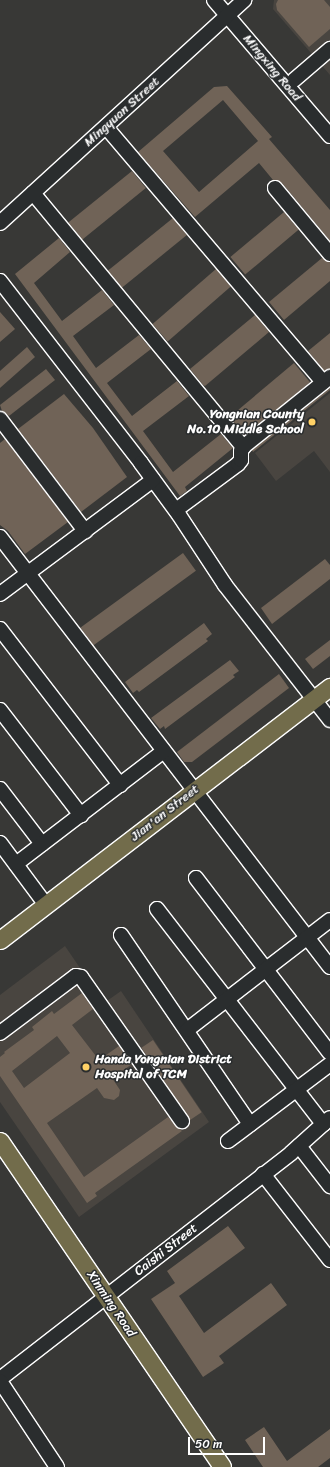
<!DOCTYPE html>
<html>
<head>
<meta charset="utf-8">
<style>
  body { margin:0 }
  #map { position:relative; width:330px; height:1467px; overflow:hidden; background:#383836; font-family:Sriracha,sans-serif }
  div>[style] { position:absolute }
  .built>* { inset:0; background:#494540 }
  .building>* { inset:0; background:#706357; transform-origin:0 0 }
  .roads { filter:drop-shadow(1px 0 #fff) drop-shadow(-1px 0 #fff) drop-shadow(0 1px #fff) drop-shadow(0 -1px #fff) }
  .minor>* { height:14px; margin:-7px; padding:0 7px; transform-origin:7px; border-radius:7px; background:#2a2d2e }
  .major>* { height:17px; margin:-8.5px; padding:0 8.5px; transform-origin:8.5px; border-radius:8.5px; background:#726c4b }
  .dots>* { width:11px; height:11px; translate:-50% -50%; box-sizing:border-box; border:2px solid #2a2d2e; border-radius:50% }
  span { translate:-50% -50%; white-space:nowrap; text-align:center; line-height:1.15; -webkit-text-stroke:3px #2a2d2e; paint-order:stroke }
  .street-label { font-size:13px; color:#fff }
  .poi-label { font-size:13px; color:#fff; font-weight:700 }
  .right { translate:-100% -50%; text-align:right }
  .left { translate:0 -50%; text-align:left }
  .scale { position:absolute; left:188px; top:1437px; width:77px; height:18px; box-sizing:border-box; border:2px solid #fff; border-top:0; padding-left:5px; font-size:12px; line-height:14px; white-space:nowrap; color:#fff; -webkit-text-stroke:3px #2a2d2e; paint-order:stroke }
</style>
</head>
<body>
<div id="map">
  <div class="built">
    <div style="clip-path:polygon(274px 0,330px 0,330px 75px,273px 9px)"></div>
    <div style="clip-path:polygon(330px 393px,330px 472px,314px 451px,276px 481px,255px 453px)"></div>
    <div style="clip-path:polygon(65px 946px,104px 1003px,121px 991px,209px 1122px,79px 1217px,0 1102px,0 995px)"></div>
  </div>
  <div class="building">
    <div style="clip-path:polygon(278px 0,324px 0,330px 7px,330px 29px,309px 47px,277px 10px,276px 4px)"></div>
    <div style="clip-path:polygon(evenodd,227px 86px,272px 137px,269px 139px,330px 210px,330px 241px,282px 183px,273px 180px,259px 163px,195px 217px,138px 152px,214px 87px,227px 86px,223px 100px,258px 141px,199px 192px,163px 151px,223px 100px)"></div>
    <div style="left:132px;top:171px;width:22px;height:82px;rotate:51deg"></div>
    <div style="left:284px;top:212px;width:23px;height:70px;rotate:50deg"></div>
    <div style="left:173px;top:218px;width:22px;height:84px;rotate:51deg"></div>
    <div style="clip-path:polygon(59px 238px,70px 252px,34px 283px,62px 321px,102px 290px,114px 305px,73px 336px,96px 368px,139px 335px,151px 349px,107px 383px,132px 416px,177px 381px,189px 396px,143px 431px,173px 472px,221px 434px,233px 448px,185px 487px,187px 491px,180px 496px,15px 274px)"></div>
    <div style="clip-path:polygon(322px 258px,330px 262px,330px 281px,284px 320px,269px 302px)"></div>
    <div style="left:216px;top:269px;width:23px;height:84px;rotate:49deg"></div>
    <div style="clip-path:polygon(0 312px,15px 329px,0 342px)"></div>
    <div style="clip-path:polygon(255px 315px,269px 332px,205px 386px,203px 385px,190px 369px)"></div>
    <div style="clip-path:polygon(330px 333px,330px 369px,324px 371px,308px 351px)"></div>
    <div style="clip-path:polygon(27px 347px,35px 357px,0 388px,0 371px)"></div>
    <div style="left:294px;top:363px;width:25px;height:85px;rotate:50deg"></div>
    <div style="clip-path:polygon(46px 369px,55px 380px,9px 416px,2px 411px,0 405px)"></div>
    <div style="clip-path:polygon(330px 388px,330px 390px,253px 452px,252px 450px)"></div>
    <div style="clip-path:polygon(64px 394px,93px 428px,127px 477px,81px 512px,18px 429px)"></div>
    <div style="clip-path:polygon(5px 439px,68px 522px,25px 554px,8px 531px,0 525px,0 443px)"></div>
    <div style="left:183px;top:553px;width:22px;height:127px;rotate:54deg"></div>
    <div style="clip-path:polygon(325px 559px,330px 565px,330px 579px,272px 624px,261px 608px)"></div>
    <div style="clip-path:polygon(204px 623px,212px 634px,206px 639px,208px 641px,139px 692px,137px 690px,133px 693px,125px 682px)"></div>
    <div style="clip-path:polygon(330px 640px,330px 656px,313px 669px,305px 659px)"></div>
    <div style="clip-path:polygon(230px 660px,239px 671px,233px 675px,235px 677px,165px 729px,164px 726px,160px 729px,151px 718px)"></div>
    <div style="clip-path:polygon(279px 674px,289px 688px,192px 762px,184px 762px,177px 752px)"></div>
    <div style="clip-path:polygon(evenodd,82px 993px,93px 1009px,72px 1025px,99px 1060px,119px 1046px,132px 1064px,112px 1078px,120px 1090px,119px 1096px,114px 1100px,104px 1098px,97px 1088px,47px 1123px,84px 1177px,168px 1117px,182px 1131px,95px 1193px,97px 1196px,87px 1203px,0 1076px,0 1057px,5px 1053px,4px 1052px,34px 1030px,32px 1027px,52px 1011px,54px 1014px,82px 993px,57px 1036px,70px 1053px,24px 1088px,12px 1071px,57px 1036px)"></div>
    <div style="left:153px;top:1040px;width:87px;height:14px;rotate:56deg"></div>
    <div style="clip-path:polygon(228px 1226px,245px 1248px,179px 1296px,204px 1333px,271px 1283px,287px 1305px,219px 1356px,224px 1363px,203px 1377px,151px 1299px,175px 1283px,167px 1271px)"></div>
    <div style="clip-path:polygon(264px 1427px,287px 1461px,330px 1429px,330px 1458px,318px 1467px,263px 1467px,245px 1440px)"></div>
  </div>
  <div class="roads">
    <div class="minor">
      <div style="left:214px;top:0;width:179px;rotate:49.5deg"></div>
      <div style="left:294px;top:80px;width:48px;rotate:-40.7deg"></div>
      <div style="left:106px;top:127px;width:335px;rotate:49.6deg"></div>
      <div style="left:275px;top:188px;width:86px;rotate:50.2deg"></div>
      <div style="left:33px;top:193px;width:330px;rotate:50.4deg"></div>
      <div style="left:0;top:223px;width:331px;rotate:-42.4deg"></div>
      <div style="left:0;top:281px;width:230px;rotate:52.2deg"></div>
      <div style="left:141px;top:463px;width:64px;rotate:53.8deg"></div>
      <div style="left:179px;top:515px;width:84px;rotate:56.7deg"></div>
      <div style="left:225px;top:585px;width:171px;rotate:52.1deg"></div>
      <div style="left:0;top:419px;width:141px;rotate:52.8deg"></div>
      <div style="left:176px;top:510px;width:77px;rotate:-36.6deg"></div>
      <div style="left:238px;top:464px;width:5px;rotate:-53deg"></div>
      <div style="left:241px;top:460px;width:9px;rotate:-90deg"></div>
      <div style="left:241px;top:451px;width:4px;rotate:-63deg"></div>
      <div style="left:243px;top:447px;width:112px;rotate:-38.8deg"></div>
      <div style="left:0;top:537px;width:542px;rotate:52.5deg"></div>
      <div style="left:0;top:594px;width:191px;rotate:-36.7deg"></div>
      <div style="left:0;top:629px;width:197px;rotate:52.4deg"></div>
      <div style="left:0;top:710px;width:133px;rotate:52.4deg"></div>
      <div style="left:0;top:789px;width:69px;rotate:52.6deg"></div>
      <div style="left:0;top:843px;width:77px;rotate:53.4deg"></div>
      <div style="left:16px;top:864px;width:186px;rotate:-37.4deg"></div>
      <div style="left:196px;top:878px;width:220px;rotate:52.6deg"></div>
      <div style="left:157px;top:909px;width:272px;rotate:52.3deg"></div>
      <div style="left:121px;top:935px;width:229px;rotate:55.7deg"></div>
      <div style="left:187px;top:1030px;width:180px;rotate:-37.6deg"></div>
      <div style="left:0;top:1033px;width:95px;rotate:-36.9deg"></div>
      <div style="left:76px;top:976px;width:5px;rotate:11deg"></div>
      <div style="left:81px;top:977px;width:176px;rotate:55deg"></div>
      <div style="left:228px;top:1141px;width:128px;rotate:-37deg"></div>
      <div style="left:299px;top:1146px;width:51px;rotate:52.2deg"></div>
      <div style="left:263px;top:1174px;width:109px;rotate:52.1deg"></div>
      <div style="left:0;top:1379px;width:368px;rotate:-37.8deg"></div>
      <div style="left:291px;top:1153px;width:52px;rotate:-41.9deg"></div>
      <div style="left:0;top:1381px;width:103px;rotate:56.5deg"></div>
    </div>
    <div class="major">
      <div style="left:0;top:940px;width:416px;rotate:-37.5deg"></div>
      <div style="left:0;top:1141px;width:394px;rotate:55.7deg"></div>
    </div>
  </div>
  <div class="dots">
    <div style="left:312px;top:422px;background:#ffd166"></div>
    <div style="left:86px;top:1067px;background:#ffd166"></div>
  </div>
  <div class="street-label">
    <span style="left:272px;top:68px;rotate:50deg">Mingxing Road</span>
    <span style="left:122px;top:112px;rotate:-42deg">Mingyuan Street</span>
    <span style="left:165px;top:813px;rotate:-38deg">Jian'an Street</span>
    <span style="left:166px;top:1250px;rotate:-38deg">Caishi Street</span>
    <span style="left:111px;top:1304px;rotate:56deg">Xinming Road</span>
  </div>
  <div class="poi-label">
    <span class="right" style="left:304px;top:422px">Yongnian County<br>No.10 Middle School</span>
    <span class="left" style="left:95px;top:1067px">Handa Yongnian District<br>Hospital of TCM</span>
  </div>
  <div class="scale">50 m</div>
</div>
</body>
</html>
